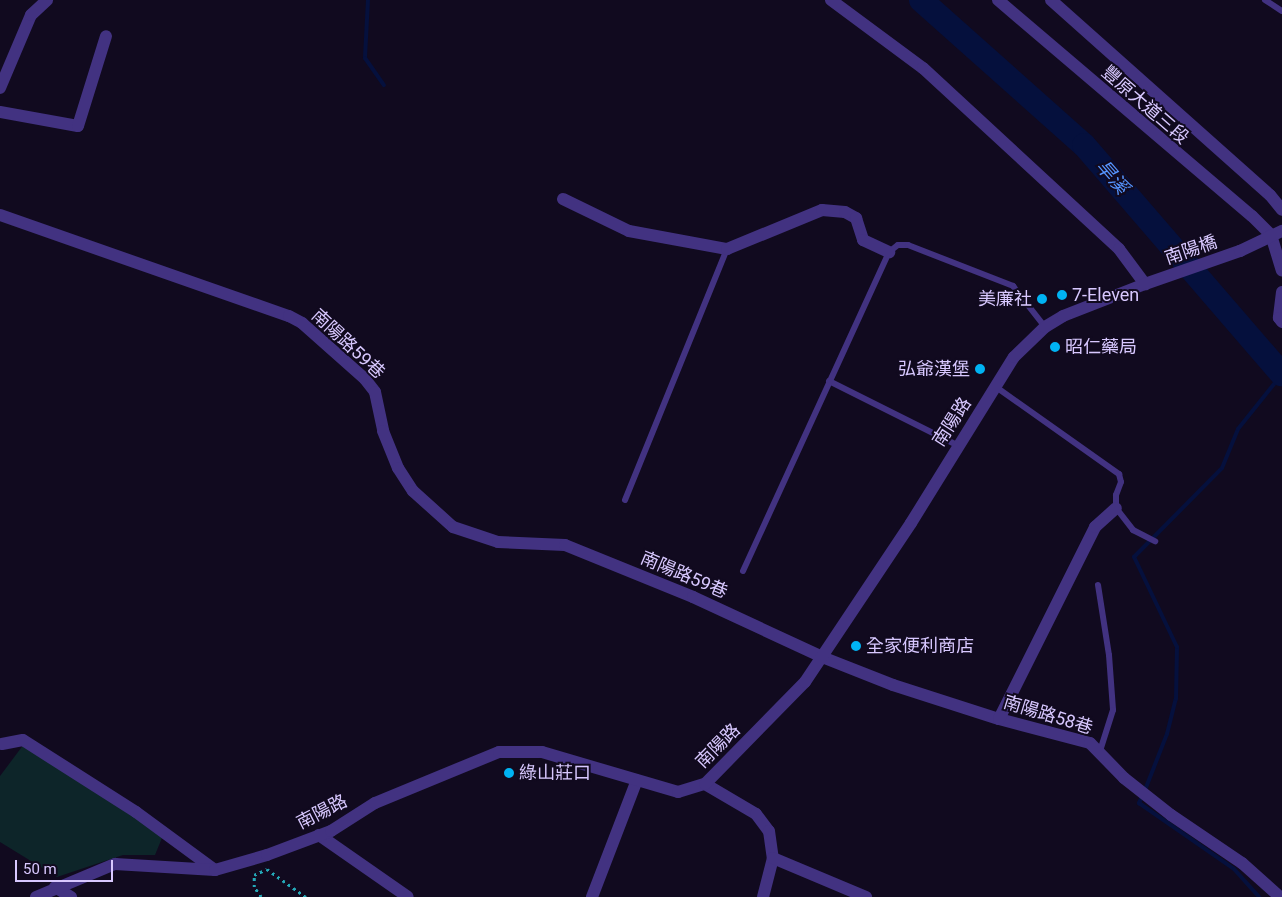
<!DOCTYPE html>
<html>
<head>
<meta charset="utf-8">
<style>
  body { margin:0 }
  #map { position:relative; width:1282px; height:897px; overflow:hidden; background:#110a1f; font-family:Roboto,"Noto Sans TC",sans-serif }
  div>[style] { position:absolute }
  .green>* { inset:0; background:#0d2529 }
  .stream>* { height:4px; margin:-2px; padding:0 2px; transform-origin:2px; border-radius:2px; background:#05103d }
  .river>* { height:24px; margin:-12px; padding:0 12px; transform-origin:12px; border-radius:12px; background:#05103d }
  .path>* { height:2.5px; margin-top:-1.25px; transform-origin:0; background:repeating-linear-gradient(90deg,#24a8b7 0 2.5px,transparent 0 6.5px) }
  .service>* { height:6px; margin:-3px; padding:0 3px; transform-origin:3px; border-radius:3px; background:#423281 }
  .minor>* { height:12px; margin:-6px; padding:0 6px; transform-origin:6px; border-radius:6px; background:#423281 }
  .tertiary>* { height:12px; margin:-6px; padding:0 6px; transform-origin:6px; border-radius:6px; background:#423281 }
  .dots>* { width:14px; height:14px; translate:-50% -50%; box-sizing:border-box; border:2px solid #110a1f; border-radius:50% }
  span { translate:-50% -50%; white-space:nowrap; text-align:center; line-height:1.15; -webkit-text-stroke:4px #110a1f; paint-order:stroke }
  .street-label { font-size:18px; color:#d8c8ff }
  .poi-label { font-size:18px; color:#d8c8ff }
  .left { translate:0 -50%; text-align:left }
  .right { translate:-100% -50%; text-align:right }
  .water-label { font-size:19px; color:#5695ff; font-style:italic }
  .scale { position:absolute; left:15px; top:860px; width:98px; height:22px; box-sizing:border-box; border:2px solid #d8c8ff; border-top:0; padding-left:6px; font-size:15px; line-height:18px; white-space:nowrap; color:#d8c8ff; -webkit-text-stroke:4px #110a1f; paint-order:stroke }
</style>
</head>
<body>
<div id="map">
  <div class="green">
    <div style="clip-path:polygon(24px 744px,164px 833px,155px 855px,123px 855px,57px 877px,0 842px,0 776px)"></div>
  </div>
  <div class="stream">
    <div style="left:368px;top:0;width:58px;rotate:93deg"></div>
    <div style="left:365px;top:58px;width:33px;rotate:55deg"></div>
    <div style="left:1145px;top:790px;width:60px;rotate:-68.6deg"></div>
    <div style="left:1167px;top:734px;width:36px;rotate:-76deg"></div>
    <div style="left:1176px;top:699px;width:52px;rotate:-88.9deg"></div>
    <div style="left:1177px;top:647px;width:100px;rotate:-115.5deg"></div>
    <div style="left:1134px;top:557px;width:125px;rotate:-45.3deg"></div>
    <div style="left:1222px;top:468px;width:42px;rotate:-67.7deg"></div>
    <div style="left:1238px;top:429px;width:70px;rotate:-51.3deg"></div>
    <div style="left:1142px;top:796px;width:8px;rotate:113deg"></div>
    <div style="left:1139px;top:803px;width:116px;rotate:34.8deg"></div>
    <div style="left:1234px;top:869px;width:38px;rotate:48deg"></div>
  </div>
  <div class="river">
    <div style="left:921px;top:0;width:218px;rotate:41.7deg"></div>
    <div style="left:1084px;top:145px;width:303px;rotate:49.2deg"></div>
  </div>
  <div class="path">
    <div style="left:261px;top:897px;width:12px;rotate:-125deg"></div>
    <div style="left:254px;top:887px;width:12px;rotate:-90deg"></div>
    <div style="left:254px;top:875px;width:14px;rotate:-25deg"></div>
    <div style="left:267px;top:869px;width:48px;rotate:35.7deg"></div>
  </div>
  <div class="service">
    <div style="left:1265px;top:0;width:20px;rotate:33deg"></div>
    <div style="left:829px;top:381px;width:143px;rotate:26.6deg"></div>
    <div style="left:996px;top:387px;width:151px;rotate:35.3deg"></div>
    <div style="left:1119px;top:474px;width:8px;rotate:76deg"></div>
    <div style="left:1121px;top:482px;width:14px;rotate:111deg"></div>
    <div style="left:1116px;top:495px;width:13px;rotate:90deg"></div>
    <div style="left:1116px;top:508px;width:28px;rotate:52deg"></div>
    <div style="left:1133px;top:530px;width:25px;rotate:27deg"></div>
    <div style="left:625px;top:500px;width:271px;rotate:-67.9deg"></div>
    <div style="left:743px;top:571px;width:351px;rotate:-65.4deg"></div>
    <div style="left:889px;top:252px;width:11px;rotate:-38deg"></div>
    <div style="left:898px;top:245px;width:10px"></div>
    <div style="left:908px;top:245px;width:113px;rotate:21.3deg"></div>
    <div style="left:1013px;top:286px;width:52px;rotate:52deg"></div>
    <div style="left:1098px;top:585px;width:71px;rotate:81.1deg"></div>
    <div style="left:1109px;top:655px;width:55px;rotate:85.8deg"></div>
    <div style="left:1113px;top:710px;width:43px;rotate:107.6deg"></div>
  </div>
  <div class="minor">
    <div style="left:831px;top:0;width:114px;rotate:36.5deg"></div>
    <div style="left:923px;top:68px;width:267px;rotate:42.7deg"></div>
    <div style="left:1119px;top:249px;width:44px;rotate:53.4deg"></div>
    <div style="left:0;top:88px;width:79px;rotate:-67deg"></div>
    <div style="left:31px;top:15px;width:22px;rotate:-43deg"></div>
    <div style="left:0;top:112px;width:79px;rotate:10.2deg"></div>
    <div style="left:78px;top:126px;width:94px;rotate:-72.7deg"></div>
    <div style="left:563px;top:199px;width:73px;rotate:25.9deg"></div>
    <div style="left:629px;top:231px;width:100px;rotate:10.4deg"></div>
    <div style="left:727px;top:249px;width:103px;rotate:-22.3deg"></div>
    <div style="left:822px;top:210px;width:23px;rotate:5deg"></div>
    <div style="left:845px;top:212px;width:13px;rotate:29deg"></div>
    <div style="left:856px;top:218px;width:23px;rotate:72deg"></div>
    <div style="left:863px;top:240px;width:29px;rotate:25deg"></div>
    <div style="left:0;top:215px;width:306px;rotate:19.3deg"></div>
    <div style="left:289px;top:316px;width:15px;rotate:28deg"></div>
    <div style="left:302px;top:323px;width:84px;rotate:41.6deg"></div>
    <div style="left:365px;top:379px;width:16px;rotate:52deg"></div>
    <div style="left:375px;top:392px;width:40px;rotate:78deg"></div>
    <div style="left:383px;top:431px;width:40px;rotate:68deg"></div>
    <div style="left:398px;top:468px;width:27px;rotate:57deg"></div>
    <div style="left:413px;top:491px;width:54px;rotate:42deg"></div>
    <div style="left:453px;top:527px;width:47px;rotate:18.4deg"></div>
    <div style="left:498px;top:542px;width:67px;rotate:2.6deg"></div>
    <div style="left:565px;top:545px;width:138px;rotate:22.1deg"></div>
    <div style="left:693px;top:597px;width:142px;rotate:24.9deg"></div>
    <div style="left:822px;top:657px;width:76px;rotate:21.5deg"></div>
    <div style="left:893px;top:685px;width:111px;rotate:17.8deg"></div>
    <div style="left:999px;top:719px;width:94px;rotate:14.8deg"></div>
    <div style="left:1090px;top:743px;width:49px;rotate:45.8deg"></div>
    <div style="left:1124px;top:778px;width:60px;rotate:38.2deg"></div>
    <div style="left:1171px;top:815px;width:86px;rotate:34.1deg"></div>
    <div style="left:1242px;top:863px;width:51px;rotate:41.8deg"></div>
    <div style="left:1282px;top:292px;width:26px;rotate:97deg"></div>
    <div style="left:1279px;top:318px;width:5px;rotate:53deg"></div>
    <div style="left:999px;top:719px;width:215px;rotate:-63.4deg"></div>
    <div style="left:1095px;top:527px;width:28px;rotate:-42deg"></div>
    <div style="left:2px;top:744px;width:21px;rotate:-11deg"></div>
    <div style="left:23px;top:740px;width:134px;rotate:32.5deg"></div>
    <div style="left:136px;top:812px;width:98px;rotate:36.3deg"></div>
    <div style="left:705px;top:784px;width:59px;rotate:30.5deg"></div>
    <div style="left:756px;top:814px;width:21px;rotate:53deg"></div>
    <div style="left:769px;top:831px;width:27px;rotate:82deg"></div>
    <div style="left:773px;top:858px;width:40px;rotate:104.4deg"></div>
    <div style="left:319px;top:835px;width:108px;rotate:34.9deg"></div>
    <div style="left:773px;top:858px;width:101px;rotate:22.8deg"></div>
    <div style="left:55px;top:887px;width:19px;rotate:32deg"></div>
    <div style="left:592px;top:897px;width:125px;rotate:-69deg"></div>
  </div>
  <div class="tertiary">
    <div style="left:998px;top:0;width:333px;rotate:40.4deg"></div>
    <div style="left:1252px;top:216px;width:27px;rotate:45deg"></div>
    <div style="left:1271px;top:235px;width:37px;rotate:73deg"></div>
    <div style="left:1051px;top:0;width:293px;rotate:41.7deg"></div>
    <div style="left:1270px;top:195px;width:19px;rotate:51deg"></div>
    <div style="left:36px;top:897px;width:86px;rotate:-22.7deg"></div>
    <div style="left:115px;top:864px;width:100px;rotate:3.4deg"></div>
    <div style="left:215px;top:870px;width:54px;rotate:-16.1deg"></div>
    <div style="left:267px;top:855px;width:68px;rotate:-20.6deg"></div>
    <div style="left:331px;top:831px;width:52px;rotate:-32.5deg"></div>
    <div style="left:375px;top:803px;width:134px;rotate:-22.4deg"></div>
    <div style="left:499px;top:752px;width:43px"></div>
    <div style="left:542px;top:752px;width:142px;rotate:16.4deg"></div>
    <div style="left:678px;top:792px;width:28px;rotate:-17deg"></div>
    <div style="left:705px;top:784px;width:143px;rotate:-45.6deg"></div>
    <div style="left:805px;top:682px;width:191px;rotate:-56.3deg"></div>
    <div style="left:911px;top:523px;width:195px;rotate:-58.2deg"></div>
    <div style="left:1014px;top:357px;width:43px;rotate:-44.1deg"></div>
    <div style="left:1045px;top:327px;width:21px;rotate:-31deg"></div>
    <div style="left:1063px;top:316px;width:88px;rotate:-21.3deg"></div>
    <div style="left:1145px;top:284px;width:101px;rotate:-19.2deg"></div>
    <div style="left:1240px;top:251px;width:47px;rotate:-25.5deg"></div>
  </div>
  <div class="dots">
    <div style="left:1062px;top:295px;background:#00b3f3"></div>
    <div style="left:1042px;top:299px;background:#00b3f3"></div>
    <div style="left:1055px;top:347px;background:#00b3f3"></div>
    <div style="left:980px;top:369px;background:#00b3f3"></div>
    <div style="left:856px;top:646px;background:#00b3f3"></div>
    <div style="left:509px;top:773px;background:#00b3f3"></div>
  </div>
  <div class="street-label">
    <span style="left:1145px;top:105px;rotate:41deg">豐原大道三段</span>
    <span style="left:1191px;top:250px;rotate:-19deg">南陽橋</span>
    <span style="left:348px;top:344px;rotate:43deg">南陽路59巷</span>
    <span style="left:952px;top:422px;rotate:-57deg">南陽路</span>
    <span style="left:684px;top:575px;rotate:23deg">南陽路59巷</span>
    <span style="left:1048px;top:715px;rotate:17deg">南陽路58巷</span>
    <span style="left:718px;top:746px;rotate:-45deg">南陽路</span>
    <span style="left:322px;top:812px;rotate:-27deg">南陽路</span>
  </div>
  <div class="poi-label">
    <span class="left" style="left:1072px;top:295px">7-Eleven</span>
    <span class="right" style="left:1032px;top:299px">美廉社</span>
    <span class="left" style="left:1065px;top:347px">昭仁藥局</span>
    <span class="right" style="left:970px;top:369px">弘爺漢堡</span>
    <span class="left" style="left:866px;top:646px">全家便利商店</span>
    <span class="left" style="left:519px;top:773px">綠山莊口</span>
  </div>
  <div class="water-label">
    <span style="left:1112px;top:177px;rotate:49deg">旱溪</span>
  </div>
  <div class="scale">50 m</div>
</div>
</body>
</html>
